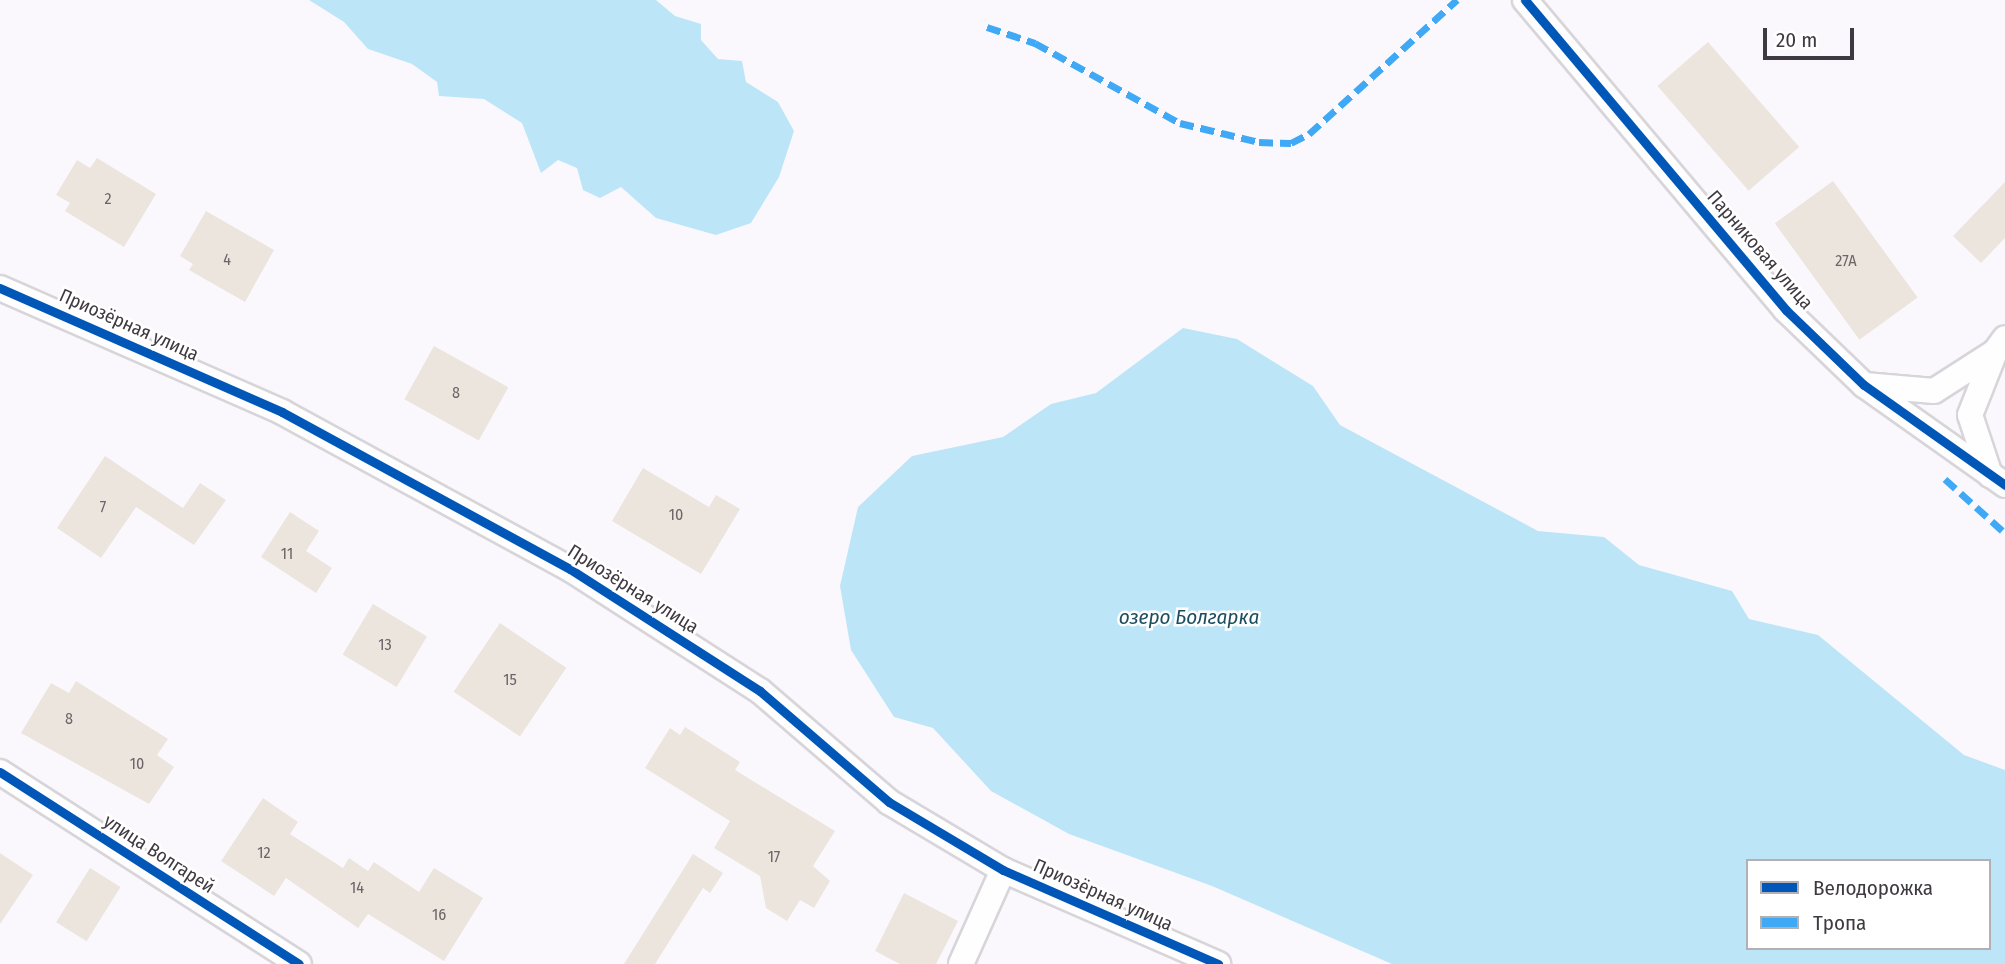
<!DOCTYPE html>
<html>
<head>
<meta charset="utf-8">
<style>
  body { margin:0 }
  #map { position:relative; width:2005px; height:964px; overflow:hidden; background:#fbf8fd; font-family:"Fira Sans Condensed",sans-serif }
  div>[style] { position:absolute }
  .water>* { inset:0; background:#bce6f8 }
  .building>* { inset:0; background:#ece5de; transform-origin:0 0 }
  .roads { filter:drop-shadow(2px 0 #d8d5da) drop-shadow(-2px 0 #d8d5da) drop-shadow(0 2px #d8d5da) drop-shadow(0 -2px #d8d5da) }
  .minor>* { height:24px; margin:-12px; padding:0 12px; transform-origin:12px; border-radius:12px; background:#fefeff }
  .quiet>* { height:7px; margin-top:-3.5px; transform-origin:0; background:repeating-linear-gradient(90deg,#3fa9f5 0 14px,transparent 0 21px) }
  .cycleway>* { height:9px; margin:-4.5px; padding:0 4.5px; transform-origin:4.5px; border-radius:4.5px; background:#0057b8 }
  span { translate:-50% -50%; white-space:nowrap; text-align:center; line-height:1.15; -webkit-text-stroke:5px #fff; paint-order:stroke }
  .number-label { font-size:16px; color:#6a6568 }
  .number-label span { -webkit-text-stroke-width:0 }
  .street-label { font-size:19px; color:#3f3a41 }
  .water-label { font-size:21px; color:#1d4e60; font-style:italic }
  .legend { position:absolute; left:1746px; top:859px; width:245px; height:91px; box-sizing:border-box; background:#fff; border:2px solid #b2b0b3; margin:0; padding:9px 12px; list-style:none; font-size:21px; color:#3f3a41 }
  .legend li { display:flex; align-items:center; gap:14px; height:35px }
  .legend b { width:35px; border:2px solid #b2b0b3 }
  .scale { position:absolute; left:1763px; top:28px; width:91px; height:32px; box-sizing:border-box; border:4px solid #3f3a41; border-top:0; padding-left:9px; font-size:21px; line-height:24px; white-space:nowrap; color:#3f3a41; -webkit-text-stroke:5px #fff; paint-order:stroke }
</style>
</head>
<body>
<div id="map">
  <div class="water">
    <div style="clip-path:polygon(309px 0,656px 0,675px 16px,701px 24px,701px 40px,718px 59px,742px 61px,746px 82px,778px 102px,794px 131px,779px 177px,751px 223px,716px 235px,656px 218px,621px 187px,600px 198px,583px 190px,577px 168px,558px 160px,541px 173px,522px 123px,484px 99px,439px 96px,437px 82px,412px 64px,368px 49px,344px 22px)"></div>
    <div style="clip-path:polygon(evenodd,1183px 328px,1237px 339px,1313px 386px,1340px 425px,1538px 531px,1604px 537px,1639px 565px,1732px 591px,1749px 619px,1818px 635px,1964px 755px,2005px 770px,2005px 964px,1392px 964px,1212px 886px,1069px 834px,991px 791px,933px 728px,894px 717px,851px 650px,840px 586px,858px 507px,912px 456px,1003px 437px,1051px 404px,1096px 393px,1183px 328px,1748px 861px,1989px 861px,1989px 948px,1748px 948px,1748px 861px)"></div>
  </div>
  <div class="building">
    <div style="left:1708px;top:42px;width:139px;height:67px;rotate:49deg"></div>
    <div style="clip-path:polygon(97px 158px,156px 194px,124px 247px,65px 211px,70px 203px,56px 195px,77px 160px,90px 168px)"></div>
    <div style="left:1833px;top:181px;width:144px;height:72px;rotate:54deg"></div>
    <div style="clip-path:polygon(2005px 182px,2005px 238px,1981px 263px,1953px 236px)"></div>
    <div style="clip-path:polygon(206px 211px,274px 250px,245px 302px,189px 270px,193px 264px,180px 256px)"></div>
    <div style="left:434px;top:346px;width:85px;height:61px;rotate:29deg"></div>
    <div style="clip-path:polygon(105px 456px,183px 508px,200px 483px,226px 500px,194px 545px,136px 507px,101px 558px,57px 528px)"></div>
    <div style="clip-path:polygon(643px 468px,709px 507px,716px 495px,740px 509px,701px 574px,612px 521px)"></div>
    <div style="clip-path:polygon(290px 512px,319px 531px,306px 551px,332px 568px,316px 593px,261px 557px)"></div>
    <div style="left:373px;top:604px;width:63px;height:59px;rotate:31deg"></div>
    <div style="left:500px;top:623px;width:80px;height:83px;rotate:34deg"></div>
    <div style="clip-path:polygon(76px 681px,168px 739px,157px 755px,174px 767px,149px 804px,21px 733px,51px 683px,69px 693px)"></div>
    <div style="clip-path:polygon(685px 727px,740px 762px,735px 770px,835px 831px,813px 866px,830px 881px,814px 908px,800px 900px,787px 921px,766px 908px,760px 876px,714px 848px,730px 821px,645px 768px,670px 728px,680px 735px)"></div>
    <div style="clip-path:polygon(263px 798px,298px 822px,290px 834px,343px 868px,349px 858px,368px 871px,374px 862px,419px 892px,434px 868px,483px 898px,444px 961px,368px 914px,358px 928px,286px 878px,274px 896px,221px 861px)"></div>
    <div style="clip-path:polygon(0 853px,33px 875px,0 924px)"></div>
    <div style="clip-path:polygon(693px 854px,723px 873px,710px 893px,703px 888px,655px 964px,624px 964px)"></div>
    <div style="left:90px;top:868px;width:36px;height:64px;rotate:32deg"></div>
    <div style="clip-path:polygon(904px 893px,958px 921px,936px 964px,900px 964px,875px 951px)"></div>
  </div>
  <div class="roads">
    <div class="minor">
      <div style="left:1525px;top:0;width:405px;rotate:49.9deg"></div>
      <div style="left:1786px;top:310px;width:108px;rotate:43.9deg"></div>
      <div style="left:1864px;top:385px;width:173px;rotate:35.3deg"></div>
      <div style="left:0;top:288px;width:308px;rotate:23.7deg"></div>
      <div style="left:282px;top:412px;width:328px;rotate:28.6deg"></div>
      <div style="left:570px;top:569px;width:226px;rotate:32.7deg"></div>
      <div style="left:760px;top:691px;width:170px;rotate:40.7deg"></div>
      <div style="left:889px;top:802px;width:133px;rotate:30.8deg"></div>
      <div style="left:1003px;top:870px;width:235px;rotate:23.6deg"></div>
      <div style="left:1865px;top:385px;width:69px;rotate:5deg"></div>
      <div style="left:1934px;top:391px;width:72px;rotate:-32.6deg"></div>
      <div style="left:1995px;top:352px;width:17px;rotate:-54deg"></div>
      <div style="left:1990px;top:475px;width:63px;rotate:-108.4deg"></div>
      <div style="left:1970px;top:415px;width:68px;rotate:-68.4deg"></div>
      <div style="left:0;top:772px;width:355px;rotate:32.7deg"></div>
      <div style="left:961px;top:964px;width:103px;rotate:-65.9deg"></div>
    </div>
  </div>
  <div class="quiet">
    <div style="left:987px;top:27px;width:51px;rotate:18.4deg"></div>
    <div style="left:1035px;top:43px;width:166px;rotate:28.9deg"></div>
    <div style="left:1180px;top:123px;width:81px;rotate:13.5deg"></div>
    <div style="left:1259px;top:142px;width:32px;rotate:2deg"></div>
    <div style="left:1291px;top:143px;width:20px;rotate:-27deg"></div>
    <div style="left:1309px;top:134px;width:200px;rotate:-42.2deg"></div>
    <div style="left:1945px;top:479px;width:81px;rotate:42deg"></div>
  </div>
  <div class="cycleway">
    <div style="left:1525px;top:0;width:405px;rotate:49.9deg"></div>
    <div style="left:1786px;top:310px;width:108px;rotate:43.9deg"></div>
    <div style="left:1864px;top:385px;width:173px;rotate:35.3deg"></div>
    <div style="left:0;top:288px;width:308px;rotate:23.7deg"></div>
    <div style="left:282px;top:412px;width:328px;rotate:28.6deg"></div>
    <div style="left:570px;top:569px;width:226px;rotate:32.7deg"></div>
    <div style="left:760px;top:691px;width:170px;rotate:40.7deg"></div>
    <div style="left:889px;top:802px;width:133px;rotate:30.8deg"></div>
    <div style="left:1003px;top:870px;width:235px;rotate:23.6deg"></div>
    <div style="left:0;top:772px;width:355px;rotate:32.7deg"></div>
  </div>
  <div class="number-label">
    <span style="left:108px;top:199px">2</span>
    <span style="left:227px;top:260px">4</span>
    <span style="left:1846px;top:261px">27А</span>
    <span style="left:456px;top:393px">8</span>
    <span style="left:103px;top:507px">7</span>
    <span style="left:676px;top:515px">10</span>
    <span style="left:287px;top:554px">11</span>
    <span style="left:385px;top:645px">13</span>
    <span style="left:510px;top:680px">15</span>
    <span style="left:69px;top:719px">8</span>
    <span style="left:137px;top:764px">10</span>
    <span style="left:264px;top:853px">12</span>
    <span style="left:774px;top:857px">17</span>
    <span style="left:357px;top:888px">14</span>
    <span style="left:439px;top:915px">16</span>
  </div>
  <div class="street-label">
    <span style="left:1760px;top:250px;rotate:49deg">Парниковая улица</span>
    <span style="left:129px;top:325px;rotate:24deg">Приозёрная улица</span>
    <span style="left:633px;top:589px;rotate:32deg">Приозёрная улица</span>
    <span style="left:159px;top:854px;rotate:33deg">улица Волгарей</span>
    <span style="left:1103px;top:895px;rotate:24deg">Приозёрная улица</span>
  </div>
  <div class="water-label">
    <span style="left:1189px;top:617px">озеро Болгарка</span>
  </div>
  <ul class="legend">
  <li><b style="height:9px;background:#0057b8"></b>Велодорожка</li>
  <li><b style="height:9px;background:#3fa9f5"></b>Тропа</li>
  </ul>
  <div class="scale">20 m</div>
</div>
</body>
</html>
